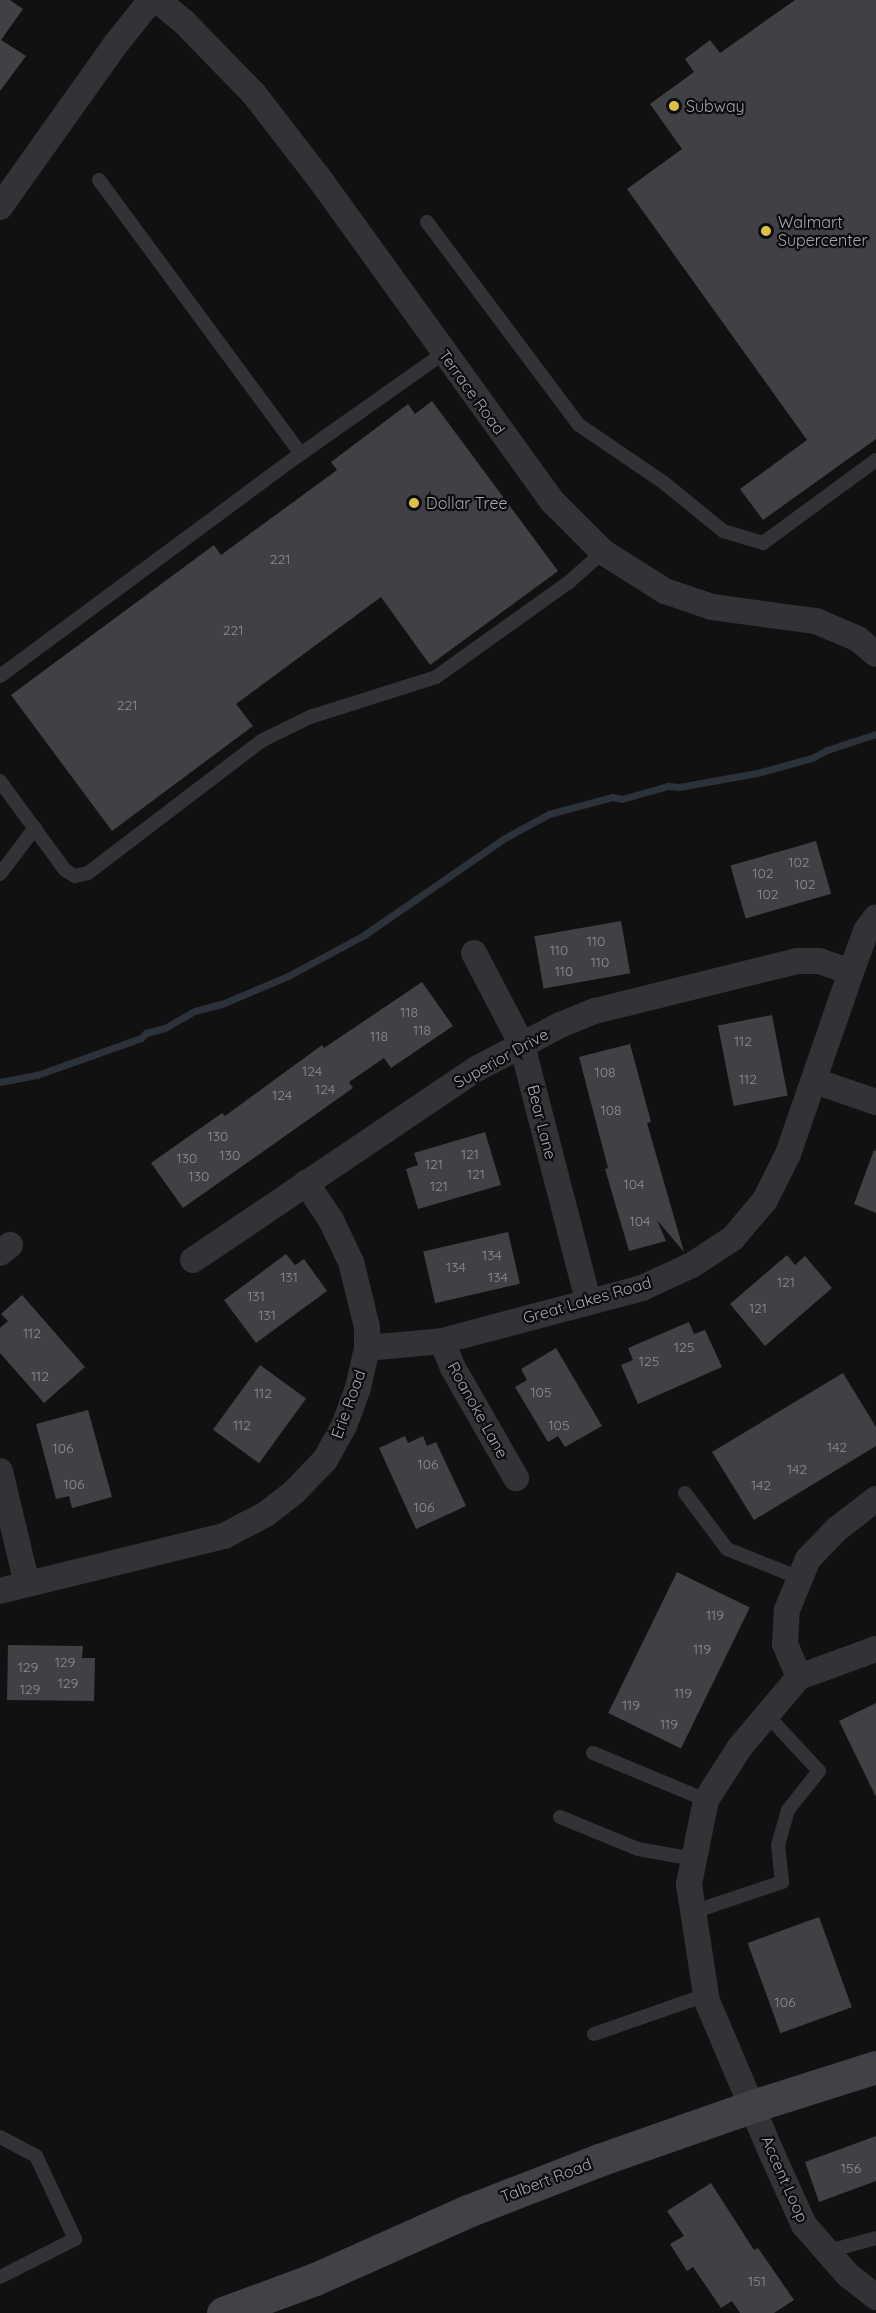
<!DOCTYPE html>
<html>
<head>
<meta charset="utf-8">
<style>
  body { margin:0 }
  #map { position:relative; width:876px; height:2313px; overflow:hidden; background:#111112; font-family:Quicksand,sans-serif }
  div>[style] { position:absolute }
  .stream>* { height:7px; margin:-3.5px; padding:0 3.5px; transform-origin:3.5px; border-radius:3.5px; background:#2c323a }
  .building>* { inset:0; background:#414145; transform-origin:0 0 }
  .lane>* { height:14px; margin:-7px; padding:0 7px; transform-origin:7px; border-radius:7px; background:#323237 }
  .street>* { height:26px; margin:-13px; padding:0 13px; transform-origin:13px; border-radius:13px; background:#323237 }
  .secondary>* { height:33px; margin:-16.5px; padding:0 16.5px; transform-origin:16.5px; border-radius:16.5px; background:#414147 }
  .dots>* { width:16px; height:16px; translate:-50% -50%; box-sizing:border-box; border:3px solid #0c0c0d; border-radius:50% }
  span { translate:-50% -50%; white-space:nowrap; text-align:center; line-height:1.15; -webkit-text-stroke:4.5px #0c0c0d; paint-order:stroke }
  .number-label { font-size:14px; color:#8b8d97 }
  .number-label span { -webkit-text-stroke-width:0 }
  .poi-label { font-size:16px; color:#a4a6b2 }
  .left { translate:0 -50%; text-align:left }
  .street-label { font-size:16px; color:#a4a6b2 }
</style>
</head>
<body>
<div id="map">
  <div class="stream">
    <div style="left:0;top:1082px;width:38px;rotate:-11deg"></div>
    <div style="left:37px;top:1075px;width:110px;rotate:-19.6deg"></div>
    <div style="left:141px;top:1038px;width:7px;rotate:-45deg"></div>
    <div style="left:146px;top:1033px;width:20px;rotate:-15deg"></div>
    <div style="left:165px;top:1028px;width:34px;rotate:-30deg"></div>
    <div style="left:195px;top:1011px;width:28px;rotate:-15deg"></div>
    <div style="left:222px;top:1004px;width:72px;rotate:-23deg"></div>
    <div style="left:288px;top:976px;width:86px;rotate:-28.3deg"></div>
    <div style="left:364px;top:935px;width:169px;rotate:-34.6deg"></div>
    <div style="left:503px;top:839px;width:52px;rotate:-28.5deg"></div>
    <div style="left:549px;top:814px;width:65px;rotate:-15.1deg"></div>
    <div style="left:612px;top:797px;width:10px;rotate:11deg"></div>
    <div style="left:622px;top:799px;width:48px;rotate:-15.8deg"></div>
    <div style="left:668px;top:786px;width:11px;rotate:5deg"></div>
    <div style="left:679px;top:787px;width:79px;rotate:-10.2deg"></div>
    <div style="left:757px;top:773px;width:57px;rotate:-15.3deg"></div>
    <div style="left:812px;top:758px;width:17px;rotate:-28deg"></div>
    <div style="left:827px;top:750px;width:52px;rotate:-18.1deg"></div>
  </div>
  <div class="building">
    <div style="clip-path:polygon(0 0,10px 0,23px 9px,1px 40px,26px 56px,0 91px)"></div>
    <div style="clip-path:polygon(795px 0,876px 0,876px 439px,763px 520px,740px 489px,807px 440px,627px 189px,682px 149px,650px 104px,694px 72px,685px 59px,710px 40px,720px 53px)"></div>
    <div style="clip-path:polygon(432px 401px,558px 571px,430px 665px,381px 597px,236px 704px,253px 726px,112px 831px,11px 695px,214px 545px,221px 555px,337px 470px,331px 462px,408px 404px,415px 414px)"></div>
    <div style="left:816px;top:841px;width:55px;height:89px;rotate:74deg"></div>
    <div style="left:621px;top:921px;width:53px;height:88px;rotate:80deg"></div>
    <div style="clip-path:polygon(422px 982px,453px 1026px,391px 1068px,384px 1058px,349px 1082px,353px 1088px,183px 1208px,151px 1163px,222px 1113px,225px 1116px,322px 1045px,324px 1048px)"></div>
    <div style="left:772px;top:1015px;width:82px;height:55px;rotate:79deg"></div>
    <div style="clip-path:polygon(630px 1044px,651px 1122px,647px 1123px,684px 1252px,657px 1220px,666px 1241px,629px 1251px,605px 1169px,608px 1168px,579px 1057px)"></div>
    <div style="clip-path:polygon(485px 1132px,501px 1185px,418px 1209px,406px 1169px,418px 1165px,414px 1153px)"></div>
    <div style="clip-path:polygon(874px 1150px,876px 1151px,876px 1213px,854px 1204px)"></div>
    <div style="left:508px;top:1232px;width:53px;height:87px;rotate:77deg"></div>
    <div style="clip-path:polygon(286px 1254px,295px 1265px,304px 1259px,327px 1291px,256px 1343px,224px 1300px)"></div>
    <div style="clip-path:polygon(787px 1255px,795px 1265px,805px 1256px,832px 1288px,765px 1346px,730px 1304px)"></div>
    <div style="clip-path:polygon(22px 1295px,85px 1367px,44px 1403px,0 1353px,0 1328px,8px 1321px,1px 1314px)"></div>
    <div style="clip-path:polygon(689px 1322px,694px 1334px,705px 1330px,722px 1367px,638px 1404px,621px 1365px,633px 1360px,628px 1348px)"></div>
    <div style="clip-path:polygon(556px 1348px,602px 1426px,565px 1447px,558px 1436px,548px 1442px,515px 1387px,527px 1380px,521px 1369px)"></div>
    <div style="left:260px;top:1365px;width:57px;height:80px;rotate:36deg"></div>
    <div style="clip-path:polygon(843px 1373px,876px 1427px,876px 1446px,754px 1520px,712px 1452px)"></div>
    <div style="clip-path:polygon(88px 1410px,112px 1497px,72px 1508px,69px 1496px,56px 1499px,36px 1424px)"></div>
    <div style="clip-path:polygon(405px 1436px,408px 1443px,423px 1436px,427px 1446px,436px 1442px,466px 1506px,416px 1529px,379px 1448px)"></div>
    <div style="left:677px;top:1572px;width:81px;height:157px;rotate:26deg"></div>
    <div style="clip-path:polygon(8px 1645px,83px 1646px,82px 1658px,95px 1658px,94px 1701px,7px 1700px)"></div>
    <div style="clip-path:polygon(876px 1703px,876px 1797px,839px 1721px)"></div>
    <div style="left:819px;top:1917px;width:96px;height:76px;rotate:70deg"></div>
    <div style="clip-path:polygon(876px 2136px,876px 2181px,819px 2202px,805px 2162px)"></div>
    <div style="clip-path:polygon(711px 2183px,754px 2250px,758px 2248px,794px 2300px,774px 2313px,740px 2313px,732px 2301px,721px 2308px,693px 2267px,687px 2271px,670px 2244px,684px 2236px,667px 2211px)"></div>
  </div>
  <div class="lane">
    <div style="left:99px;top:180px;width:340px;rotate:53.6deg"></div>
    <div style="left:427px;top:222px;width:254px;rotate:53.2deg"></div>
    <div style="left:579px;top:425px;width:102px;rotate:34.2deg"></div>
    <div style="left:663px;top:482px;width:77px;rotate:39.2deg"></div>
    <div style="left:723px;top:531px;width:42px;rotate:16.7deg"></div>
    <div style="left:763px;top:543px;width:140px;rotate:-36.3deg"></div>
    <div style="left:0;top:676px;width:367px;rotate:-36.5deg"></div>
    <div style="left:295px;top:458px;width:182px;rotate:-35.2deg"></div>
    <div style="left:0;top:781px;width:110px;rotate:53.9deg"></div>
    <div style="left:65px;top:870px;width:12px;rotate:31deg"></div>
    <div style="left:75px;top:876px;width:13px;rotate:-13deg"></div>
    <div style="left:88px;top:873px;width:218px;rotate:-37.3deg"></div>
    <div style="left:261px;top:741px;width:55px;rotate:-26.1deg"></div>
    <div style="left:310px;top:717px;width:132px;rotate:-17.6deg"></div>
    <div style="left:436px;top:677px;width:162px;rotate:-35.5deg"></div>
    <div style="left:568px;top:583px;width:47px;rotate:-41.5deg"></div>
    <div style="left:0;top:874px;width:58px;rotate:-52.7deg"></div>
    <div style="left:685px;top:1493px;width:70px;rotate:53.1deg"></div>
    <div style="left:727px;top:1549px;width:79px;rotate:21.7deg"></div>
    <div style="left:593px;top:1753px;width:122px;rotate:22.6deg"></div>
    <div style="left:560px;top:1817px;width:84px;rotate:22.3deg"></div>
    <div style="left:638px;top:1849px;width:57px;rotate:10.1deg"></div>
    <div style="left:693px;top:1912px;width:94px;rotate:-18.6deg"></div>
    <div style="left:782px;top:1882px;width:37px;rotate:-96deg"></div>
    <div style="left:778px;top:1845px;width:36px;rotate:-74deg"></div>
    <div style="left:788px;top:1810px;width:50px;rotate:-51.5deg"></div>
    <div style="left:819px;top:1771px;width:76px;rotate:-132.9deg"></div>
    <div style="left:594px;top:2034px;width:119px;rotate:-19.2deg"></div>
    <div style="left:0;top:2137px;width:41px;rotate:27.8deg"></div>
    <div style="left:36px;top:2156px;width:92px;rotate:64.8deg"></div>
    <div style="left:75px;top:2239px;width:84px;rotate:153.1deg"></div>
    <div style="left:825px;top:2252px;width:53px;rotate:-15.4deg"></div>
  </div>
  <div class="street">
    <div style="left:157px;top:0;width:35px;rotate:39deg"></div>
    <div style="left:184px;top:22px;width:100px;rotate:45.8deg"></div>
    <div style="left:254px;top:94px;width:106px;rotate:52.3deg"></div>
    <div style="left:319px;top:178px;width:400px;rotate:54.2deg"></div>
    <div style="left:553px;top:502px;width:71px;rotate:45deg"></div>
    <div style="left:603px;top:552px;width:73px;rotate:32.2deg"></div>
    <div style="left:665px;top:591px;width:50px;rotate:18.8deg"></div>
    <div style="left:712px;top:607px;width:105px;rotate:7.7deg"></div>
    <div style="left:816px;top:621px;width:46px;rotate:23.2deg"></div>
    <div style="left:858px;top:639px;width:23px;rotate:40deg"></div>
    <div style="left:0;top:207px;width:199px;rotate:-54.6deg"></div>
    <div style="left:115px;top:45px;width:58px;rotate:-51.3deg"></div>
    <div style="left:474px;top:953px;width:104px;rotate:62.4deg"></div>
    <div style="left:522px;top:1045px;width:263px;rotate:75.5deg"></div>
    <div style="left:815px;top:1081px;width:65px;rotate:19deg"></div>
    <div style="left:0;top:1253px;width:13px;rotate:-39deg"></div>
    <div style="left:193px;top:1260px;width:341px;rotate:-34deg"></div>
    <div style="left:476px;top:1069px;width:95px;rotate:-27.6deg"></div>
    <div style="left:560px;top:1025px;width:38px;rotate:-22deg"></div>
    <div style="left:595px;top:1011px;width:208px;rotate:-13.9deg"></div>
    <div style="left:797px;top:961px;width:22px"></div>
    <div style="left:819px;top:961px;width:34px;rotate:19deg"></div>
    <div style="left:442px;top:1341px;width:29px;rotate:68deg"></div>
    <div style="left:453px;top:1368px;width:127px;rotate:60.2deg"></div>
    <div style="left:367px;top:1348px;width:75px;rotate:-5.3deg"></div>
    <div style="left:442px;top:1341px;width:207px;rotate:-14.8deg"></div>
    <div style="left:642px;top:1288px;width:55px;rotate:-24.7deg"></div>
    <div style="left:692px;top:1265px;width:49px;rotate:-33.4deg"></div>
    <div style="left:733px;top:1238px;width:50px;rotate:-49.9deg"></div>
    <div style="left:765px;top:1200px;width:51px;rotate:-63.4deg"></div>
    <div style="left:788px;top:1154px;width:193px;rotate:-70.9deg"></div>
    <div style="left:851px;top:972px;width:44px;rotate:-69.9deg"></div>
    <div style="left:866px;top:931px;width:17px;rotate:-54deg"></div>
    <div style="left:0;top:1471px;width:116px;rotate:76.6deg"></div>
    <div style="left:0;top:1591px;width:231px;rotate:-13.8deg"></div>
    <div style="left:224px;top:1536px;width:47px;rotate:-27.6deg"></div>
    <div style="left:266px;top:1514px;width:37px;rotate:-38deg"></div>
    <div style="left:295px;top:1491px;width:43px;rotate:-45.9deg"></div>
    <div style="left:325px;top:1460px;width:39px;rotate:-61deg"></div>
    <div style="left:344px;top:1426px;width:40px;rotate:-69.8deg"></div>
    <div style="left:358px;top:1388px;width:41px;rotate:-77.3deg"></div>
    <div style="left:367px;top:1348px;width:21px;rotate:-90deg"></div>
    <div style="left:367px;top:1327px;width:67px;rotate:-103.8deg"></div>
    <div style="left:351px;top:1262px;width:47px;rotate:-115.5deg"></div>
    <div style="left:331px;top:1220px;width:45px;rotate:-124deg"></div>
    <div style="left:876px;top:1649px;width:82px;rotate:160deg"></div>
    <div style="left:799px;top:1677px;width:92px;rotate:130.1deg"></div>
    <div style="left:740px;top:1747px;width:63px;rotate:122.7deg"></div>
    <div style="left:706px;top:1800px;width:86px;rotate:101.4deg"></div>
    <div style="left:689px;top:1884px;width:118px;rotate:81.3deg"></div>
    <div style="left:707px;top:2001px;width:166px;rotate:67deg"></div>
    <div style="left:772px;top:2154px;width:78px;rotate:65.7deg"></div>
    <div style="left:804px;top:2225px;width:67px;rotate:48.7deg"></div>
    <div style="left:848px;top:2275px;width:36px;rotate:38deg"></div>
    <div style="left:799px;top:1677px;width:36px;rotate:-113deg"></div>
    <div style="left:785px;top:1644px;width:34px;rotate:-87deg"></div>
    <div style="left:787px;top:1610px;width:55px;rotate:-67.6deg"></div>
    <div style="left:808px;top:1559px;width:42px;rotate:-46deg"></div>
    <div style="left:837px;top:1529px;width:49px;rotate:-37.6deg"></div>
  </div>
  <div class="secondary">
    <div style="left:223px;top:2313px;width:98px;rotate:-20.3deg"></div>
    <div style="left:315px;top:2279px;width:167px;rotate:-24deg"></div>
    <div style="left:468px;top:2211px;width:141px;rotate:-21.3deg"></div>
    <div style="left:599px;top:2160px;width:163px;rotate:-19.3deg"></div>
    <div style="left:753px;top:2106px;width:129px;rotate:-17.6deg"></div>
  </div>
  <div class="dots">
    <div style="left:674px;top:106px;background:#dfc23c"></div>
    <div style="left:766px;top:231px;background:#dfc23c"></div>
    <div style="left:414px;top:503px;background:#dfc23c"></div>
  </div>
  <div class="number-label">
    <span style="left:280px;top:559px">221</span>
    <span style="left:233px;top:630px">221</span>
    <span style="left:127px;top:705px">221</span>
    <span style="left:799px;top:862px">102</span>
    <span style="left:763px;top:873px">102</span>
    <span style="left:805px;top:884px">102</span>
    <span style="left:768px;top:894px">102</span>
    <span style="left:596px;top:941px">110</span>
    <span style="left:559px;top:950px">110</span>
    <span style="left:600px;top:962px">110</span>
    <span style="left:564px;top:971px">110</span>
    <span style="left:409px;top:1012px">118</span>
    <span style="left:422px;top:1030px">118</span>
    <span style="left:379px;top:1036px">118</span>
    <span style="left:743px;top:1041px">112</span>
    <span style="left:312px;top:1071px">124</span>
    <span style="left:605px;top:1072px">108</span>
    <span style="left:748px;top:1079px">112</span>
    <span style="left:325px;top:1089px">124</span>
    <span style="left:282px;top:1095px">124</span>
    <span style="left:611px;top:1110px">108</span>
    <span style="left:218px;top:1136px">130</span>
    <span style="left:470px;top:1154px">121</span>
    <span style="left:230px;top:1155px">130</span>
    <span style="left:187px;top:1158px">130</span>
    <span style="left:434px;top:1164px">121</span>
    <span style="left:476px;top:1174px">121</span>
    <span style="left:199px;top:1176px">130</span>
    <span style="left:634px;top:1184px">104</span>
    <span style="left:439px;top:1186px">121</span>
    <span style="left:640px;top:1221px">104</span>
    <span style="left:492px;top:1255px">134</span>
    <span style="left:456px;top:1267px">134</span>
    <span style="left:289px;top:1277px">131</span>
    <span style="left:498px;top:1277px">134</span>
    <span style="left:786px;top:1282px">121</span>
    <span style="left:256px;top:1296px">131</span>
    <span style="left:758px;top:1308px">121</span>
    <span style="left:267px;top:1315px">131</span>
    <span style="left:32px;top:1333px">112</span>
    <span style="left:684px;top:1347px">125</span>
    <span style="left:649px;top:1361px">125</span>
    <span style="left:40px;top:1376px">112</span>
    <span style="left:541px;top:1392px">105</span>
    <span style="left:263px;top:1393px">112</span>
    <span style="left:242px;top:1425px">112</span>
    <span style="left:559px;top:1425px">105</span>
    <span style="left:837px;top:1447px">142</span>
    <span style="left:63px;top:1448px">106</span>
    <span style="left:428px;top:1464px">106</span>
    <span style="left:797px;top:1469px">142</span>
    <span style="left:74px;top:1484px">106</span>
    <span style="left:761px;top:1485px">142</span>
    <span style="left:424px;top:1507px">106</span>
    <span style="left:715px;top:1615px">119</span>
    <span style="left:702px;top:1649px">119</span>
    <span style="left:65px;top:1662px">129</span>
    <span style="left:28px;top:1667px">129</span>
    <span style="left:68px;top:1683px">129</span>
    <span style="left:30px;top:1689px">129</span>
    <span style="left:683px;top:1693px">119</span>
    <span style="left:631px;top:1705px">119</span>
    <span style="left:669px;top:1724px">119</span>
    <span style="left:785px;top:2002px">106</span>
    <span style="left:851px;top:2168px">156</span>
    <span style="left:757px;top:2281px">151</span>
  </div>
  <div class="poi-label">
    <span class="left" style="left:686px;top:106px">Subway</span>
    <span class="left" style="left:778px;top:231px">Walmart<br>Supercenter</span>
    <span class="left" style="left:426px;top:503px">Dollar Tree</span>
  </div>
  <div class="street-label">
    <span style="left:472px;top:392px;rotate:54deg">Terrace Road</span>
    <span style="left:501px;top:1058px;rotate:-29deg">Superior Drive</span>
    <span style="left:542px;top:1122px;rotate:76deg">Bear Lane</span>
    <span style="left:587px;top:1300px;rotate:-16deg">Great Lakes Road</span>
    <span style="left:348px;top:1404px;rotate:-70deg">Erie Road</span>
    <span style="left:478px;top:1410px;rotate:61deg">Roanoke Lane</span>
    <span style="left:785px;top:2179px;rotate:66deg">Accent Loop</span>
    <span style="left:546px;top:2180px;rotate:-21deg">Talbert Road</span>
  </div>
</div>
</body>
</html>
